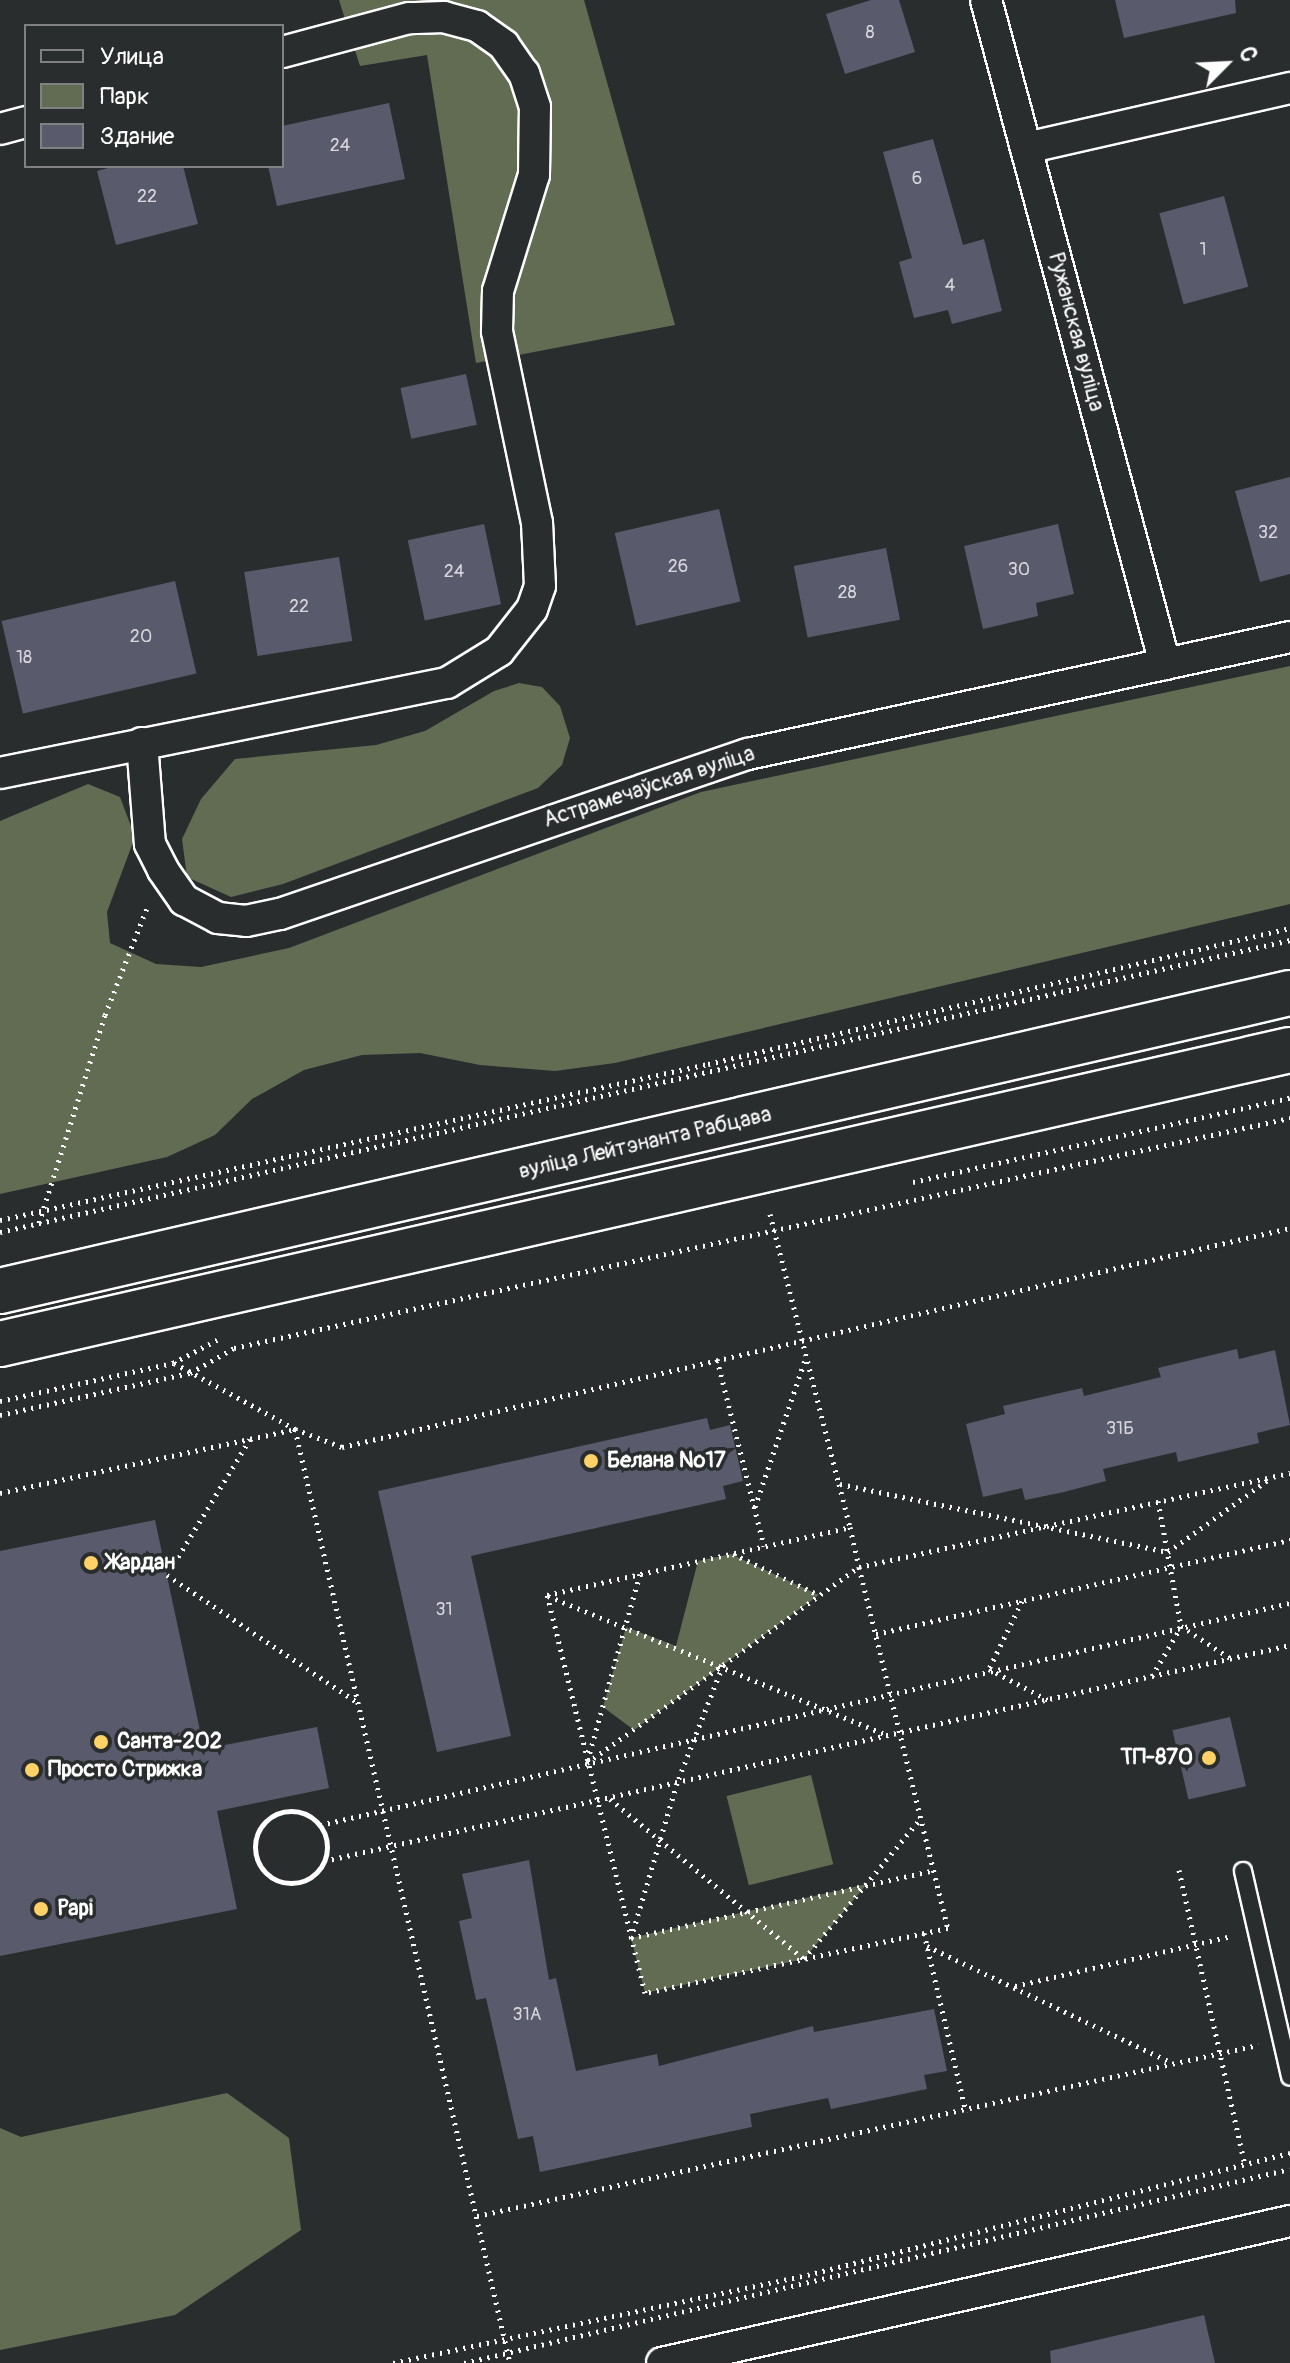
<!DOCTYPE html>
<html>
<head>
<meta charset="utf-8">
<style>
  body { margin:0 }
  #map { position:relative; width:1290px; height:2363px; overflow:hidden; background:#2a2d2e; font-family:Pangolin,sans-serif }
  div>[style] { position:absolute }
  .green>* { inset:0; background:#616c53; transform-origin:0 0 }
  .building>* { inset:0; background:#595a6c; transform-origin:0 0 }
  .path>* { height:5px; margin-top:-2.5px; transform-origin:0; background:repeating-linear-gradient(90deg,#fff 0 2px,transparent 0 8px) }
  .path>.ring { margin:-2.5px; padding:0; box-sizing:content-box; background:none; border:5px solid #fff; border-radius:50% }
  .roads { filter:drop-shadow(2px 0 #fff) drop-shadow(-2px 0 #fff) drop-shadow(0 2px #fff) drop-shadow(0 -2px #fff) }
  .service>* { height:16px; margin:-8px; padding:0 8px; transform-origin:8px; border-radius:8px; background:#2a2d2e }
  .minor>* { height:30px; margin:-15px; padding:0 15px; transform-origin:15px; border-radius:15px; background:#2a2d2e }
  .trunk>* { height:44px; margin:-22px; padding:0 22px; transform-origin:22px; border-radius:22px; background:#2a2d2e }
  .dots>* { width:22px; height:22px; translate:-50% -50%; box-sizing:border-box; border:4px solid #2a2d2e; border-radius:50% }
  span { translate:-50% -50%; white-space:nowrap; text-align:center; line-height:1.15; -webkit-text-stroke:7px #2a2d2e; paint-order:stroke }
  .number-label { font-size:18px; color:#d6d6da }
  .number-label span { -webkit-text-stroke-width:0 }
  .street-label { font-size:22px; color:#fff }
  .poi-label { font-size:22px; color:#fff; font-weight:700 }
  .left { translate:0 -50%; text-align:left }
  .right { translate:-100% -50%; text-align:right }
  .legend { position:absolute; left:24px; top:24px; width:260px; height:144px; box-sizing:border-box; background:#2a2d2e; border:2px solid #7f8182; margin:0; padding:10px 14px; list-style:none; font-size:24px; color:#fff }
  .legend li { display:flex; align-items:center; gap:16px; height:40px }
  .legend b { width:40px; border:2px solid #7f8182 }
  .north { position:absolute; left:1186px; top:24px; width:80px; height:80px; -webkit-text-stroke:6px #2a2d2e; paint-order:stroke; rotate:66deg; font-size:22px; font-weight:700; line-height:32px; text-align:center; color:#fff }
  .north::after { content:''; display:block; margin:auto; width:28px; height:36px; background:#fff; clip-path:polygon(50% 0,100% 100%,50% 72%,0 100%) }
</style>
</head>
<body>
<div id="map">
  <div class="green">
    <div style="clip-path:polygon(339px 0,584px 0,675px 325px,476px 363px,427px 55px,360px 66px)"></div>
    <div style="clip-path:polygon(1290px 666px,1290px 904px,615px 1063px,555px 1071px,480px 1065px,420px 1053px,362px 1055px,304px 1070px,252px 1099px,215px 1135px,167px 1157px,0 1194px,0 821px,88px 784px,120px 797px,135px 837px,107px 912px,110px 943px,156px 964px,201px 967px,289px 948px,701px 792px)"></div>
    <div style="clip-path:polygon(519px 683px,542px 687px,560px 706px,570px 738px,562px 765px,538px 788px,283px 884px,231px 897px,187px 877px,182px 839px,201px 799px,235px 759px,376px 745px,425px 731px,494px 691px)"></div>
    <div style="clip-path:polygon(731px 1554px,819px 1595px,634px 1730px,603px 1707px,626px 1627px,676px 1646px,698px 1561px)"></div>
    <div style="left:811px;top:1775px;width:92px;height:87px;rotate:76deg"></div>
    <div style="clip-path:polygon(867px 1884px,804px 1959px,645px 1993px,631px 1938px)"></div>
    <div style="clip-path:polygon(227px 2093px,289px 2138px,301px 2230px,175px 2315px,0 2350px,0 2128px,21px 2137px)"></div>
  </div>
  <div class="building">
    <div style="clip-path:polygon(871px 0,899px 0,915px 52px,845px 74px,826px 14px)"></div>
    <div style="clip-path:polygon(1115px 0,1235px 0,1236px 13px,1124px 38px)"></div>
    <div style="clip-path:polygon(389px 103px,405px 179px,277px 206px,268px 166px,282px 166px,282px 126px)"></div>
    <div style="clip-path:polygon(933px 139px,963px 245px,984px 239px,1002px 311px,952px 324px,948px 310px,914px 318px,899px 262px,912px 258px,883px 152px)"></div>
    <div style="clip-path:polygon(115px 166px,183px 166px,198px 224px,116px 245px,97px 171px)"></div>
    <div style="left:1224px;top:196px;width:94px;height:67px;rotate:75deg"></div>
    <div style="left:466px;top:374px;width:52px;height:67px;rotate:78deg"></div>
    <div style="clip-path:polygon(1290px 477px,1290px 574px,1260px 582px,1235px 491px)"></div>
    <div style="left:719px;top:509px;width:95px;height:107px;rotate:77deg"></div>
    <div style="left:484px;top:524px;width:82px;height:78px;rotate:78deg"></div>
    <div style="clip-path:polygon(1058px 524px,1074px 594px,1036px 603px,1038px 616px,983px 629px,964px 546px)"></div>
    <div style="left:886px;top:548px;width:73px;height:94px;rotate:79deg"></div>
    <div style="left:339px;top:557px;width:85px;height:96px;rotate:81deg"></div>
    <div style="left:175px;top:581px;width:95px;height:178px;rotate:77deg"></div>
    <div style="clip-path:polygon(1237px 1349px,1239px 1359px,1275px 1350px,1290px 1425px,1257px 1433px,1259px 1443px,1178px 1462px,1176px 1452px,1103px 1469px,1106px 1481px,1064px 1492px,1025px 1500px,1022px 1488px,983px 1497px,966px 1424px,1005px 1414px,1003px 1406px,1082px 1388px,1084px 1396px,1161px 1377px,1158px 1368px)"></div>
    <div style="clip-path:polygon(707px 1418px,710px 1430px,730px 1425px,743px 1481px,723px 1486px,726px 1499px,471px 1556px,511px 1736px,437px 1752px,378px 1491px)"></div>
    <div style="clip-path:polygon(155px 1520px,204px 1749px,317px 1727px,329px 1788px,217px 1811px,237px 1909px,0 1956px,0 1551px)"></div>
    <div style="left:1230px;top:1717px;width:71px;height:59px;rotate:77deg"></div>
    <div style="clip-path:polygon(529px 1860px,549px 1980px,556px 1978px,576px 2071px,657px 2054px,659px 2066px,813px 2026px,814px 2032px,934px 2009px,947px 2071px,924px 2075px,927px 2089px,831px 2109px,828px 2098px,750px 2114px,752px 2127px,540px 2172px,533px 2136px,518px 2139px,486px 1998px,476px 2000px,459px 1921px,472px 1918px,462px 1874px)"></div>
    <div style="clip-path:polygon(1204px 2315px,1215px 2363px,1051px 2363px,1050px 2351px)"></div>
  </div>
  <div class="path">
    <div style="left:913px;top:1182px;width:386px;rotate:-12.6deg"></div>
    <div style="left:770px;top:1214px;width:279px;rotate:75.7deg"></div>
    <div style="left:839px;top:1484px;width:44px;rotate:75.7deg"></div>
    <div style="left:850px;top:1527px;width:41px;rotate:77.3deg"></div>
    <div style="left:859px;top:1567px;width:372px;rotate:76.2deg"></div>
    <div style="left:948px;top:1928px;width:310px;rotate:167.9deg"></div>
    <div style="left:645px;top:1993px;width:410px;rotate:-103.8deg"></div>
    <div style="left:547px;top:1595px;width:311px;rotate:-12.6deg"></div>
    <div style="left:0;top:1220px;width:725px;rotate:-12.43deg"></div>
    <div style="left:708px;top:1064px;width:598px;rotate:-13.15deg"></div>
    <div style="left:39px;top:1223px;width:218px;rotate:-72.4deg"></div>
    <div style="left:105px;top:1015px;width:115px;rotate:-68.6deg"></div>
    <div style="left:0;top:1232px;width:1323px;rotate:-12.75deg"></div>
    <div style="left:717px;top:1359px;width:193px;rotate:75.9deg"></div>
    <div style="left:174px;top:1363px;width:138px;rotate:28.6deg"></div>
    <div style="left:295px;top:1429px;width:50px;rotate:21deg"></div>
    <div style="left:342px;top:1447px;width:973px;rotate:-13.01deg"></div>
    <div style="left:0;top:1401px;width:177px;rotate:-12.4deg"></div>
    <div style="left:173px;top:1363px;width:50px;rotate:-27.6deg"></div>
    <div style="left:0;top:1415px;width:195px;rotate:-12.5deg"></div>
    <div style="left:190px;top:1373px;width:51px;rotate:-29.6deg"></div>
    <div style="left:234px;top:1348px;width:1081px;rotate:-12.29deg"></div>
    <div style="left:250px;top:1439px;width:159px;rotate:121.4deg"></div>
    <div style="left:167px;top:1575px;width:230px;rotate:33.8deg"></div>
    <div style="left:840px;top:1484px;width:335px;rotate:11.7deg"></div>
    <div style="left:1168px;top:1552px;width:123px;rotate:-35.8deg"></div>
    <div style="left:0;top:1493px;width:302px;rotate:-12.2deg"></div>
    <div style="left:295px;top:1429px;width:958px;rotate:77.04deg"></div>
    <div style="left:1158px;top:1501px;width:127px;rotate:79.6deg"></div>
    <div style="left:1181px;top:1626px;width:59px;rotate:33.1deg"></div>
    <div style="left:755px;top:1507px;width:158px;rotate:-71.2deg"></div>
    <div style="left:733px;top:1554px;width:95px;rotate:25.5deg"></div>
    <div style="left:640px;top:1574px;width:196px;rotate:105.7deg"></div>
    <div style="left:587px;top:1763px;width:335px;rotate:-35.8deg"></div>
    <div style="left:859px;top:1567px;width:441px;rotate:-12.3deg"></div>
    <div style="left:548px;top:1596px;width:366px;rotate:22.3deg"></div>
    <div style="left:1022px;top:1601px;width:76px;rotate:115.9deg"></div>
    <div style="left:989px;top:1669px;width:67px;rotate:27.7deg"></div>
    <div style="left:876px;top:1634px;width:425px;rotate:-12.8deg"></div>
    <div style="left:723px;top:1665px;width:127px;rotate:111.3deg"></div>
    <div style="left:677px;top:1783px;width:162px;rotate:106.5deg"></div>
    <div style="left:631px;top:1938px;width:311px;rotate:-12.6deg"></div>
    <div style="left:1152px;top:1676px;width:57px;rotate:-59.4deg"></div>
    <div style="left:610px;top:1799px;width:251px;rotate:39.5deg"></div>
    <div style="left:804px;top:1959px;width:183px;rotate:-50.3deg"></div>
    <div class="ring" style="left:255px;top:1811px;width:67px;height:67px"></div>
    <div style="left:320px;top:1825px;width:995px;rotate:-12.89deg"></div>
    <div style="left:324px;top:1861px;width:990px;rotate:-12.6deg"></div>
    <div style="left:1179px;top:1870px;width:303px;rotate:77.4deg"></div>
    <div style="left:924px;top:1933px;width:184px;rotate:76.8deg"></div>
    <div style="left:927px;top:1946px;width:272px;rotate:25.5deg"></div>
    <div style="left:1015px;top:1986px;width:223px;rotate:-13deg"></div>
    <div style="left:477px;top:2216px;width:800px;rotate:-12.35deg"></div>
    <div style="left:393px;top:2363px;width:431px;rotate:-12deg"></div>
    <div style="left:815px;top:2273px;width:490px;rotate:-14.2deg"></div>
    <div style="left:464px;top:2363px;width:848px;rotate:-13.22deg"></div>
  </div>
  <div class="roads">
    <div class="service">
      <div style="left:1243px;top:1871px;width:211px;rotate:77.1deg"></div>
    </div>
    <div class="minor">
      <div style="left:986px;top:0;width:688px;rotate:74.91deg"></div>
      <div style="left:0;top:129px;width:27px;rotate:-15deg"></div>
      <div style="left:1026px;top:148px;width:271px;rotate:-12.8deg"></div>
      <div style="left:142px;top:743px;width:101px;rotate:85.5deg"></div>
      <div style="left:150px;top:844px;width:29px;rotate:63deg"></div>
      <div style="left:163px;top:870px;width:37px;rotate:55deg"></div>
      <div style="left:184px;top:900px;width:38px;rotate:28deg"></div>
      <div style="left:218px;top:918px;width:28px;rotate:6deg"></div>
      <div style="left:246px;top:921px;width:35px;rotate:-12deg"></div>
      <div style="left:280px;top:914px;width:495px;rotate:-18.9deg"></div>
      <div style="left:748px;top:754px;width:554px;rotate:-12.18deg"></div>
      <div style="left:0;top:773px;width:456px;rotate:-11.4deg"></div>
      <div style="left:447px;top:683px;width:61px;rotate:-31.6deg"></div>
      <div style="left:499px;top:651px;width:53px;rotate:-51.8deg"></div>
      <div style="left:532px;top:609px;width:24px;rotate:-71deg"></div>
      <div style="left:540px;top:586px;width:63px;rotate:-92.7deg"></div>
      <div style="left:537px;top:523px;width:196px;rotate:-101.8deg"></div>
      <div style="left:497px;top:331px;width:40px;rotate:-88.6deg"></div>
      <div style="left:498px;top:291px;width:121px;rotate:-72.8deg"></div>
      <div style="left:534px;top:175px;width:68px;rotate:-89.2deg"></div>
      <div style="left:535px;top:107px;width:35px;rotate:-108deg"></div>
      <div style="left:524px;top:74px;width:35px;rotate:-125deg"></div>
      <div style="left:504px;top:45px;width:33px;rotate:-145deg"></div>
      <div style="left:477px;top:26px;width:34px;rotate:-165deg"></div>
      <div style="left:444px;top:17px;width:35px;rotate:178deg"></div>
      <div style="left:409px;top:18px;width:131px;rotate:165deg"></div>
      <div style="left:662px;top:2363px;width:644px;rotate:-12.74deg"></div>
    </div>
    <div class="trunk">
      <div style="left:0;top:1291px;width:1324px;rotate:-13.01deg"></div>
      <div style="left:0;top:1344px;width:1323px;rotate:-12.84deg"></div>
    </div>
  </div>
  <div class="dots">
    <div style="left:591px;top:1461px;background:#ffd166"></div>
    <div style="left:91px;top:1563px;background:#ffd166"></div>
    <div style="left:101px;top:1742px;background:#ffd166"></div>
    <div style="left:1209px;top:1758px;background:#ffd166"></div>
    <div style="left:32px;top:1770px;background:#ffd166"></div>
    <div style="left:41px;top:1909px;background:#ffd166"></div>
  </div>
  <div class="number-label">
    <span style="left:870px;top:33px">8</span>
    <span style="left:340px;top:146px">24</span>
    <span style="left:917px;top:179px">6</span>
    <span style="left:147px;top:197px">22</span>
    <span style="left:1203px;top:250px">1</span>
    <span style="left:950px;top:286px">4</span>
    <span style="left:1268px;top:533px">32</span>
    <span style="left:678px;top:567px">26</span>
    <span style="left:1019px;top:570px">30</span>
    <span style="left:454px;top:572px">24</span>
    <span style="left:847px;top:593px">28</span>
    <span style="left:299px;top:607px">22</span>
    <span style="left:141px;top:637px">20</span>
    <span style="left:24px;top:658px">18</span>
    <span style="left:1120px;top:1429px">31Б</span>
    <span style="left:444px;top:1610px">31</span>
    <span style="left:527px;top:2015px">31А</span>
  </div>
  <div class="street-label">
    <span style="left:1076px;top:332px;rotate:75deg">Ружанская вуліца</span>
    <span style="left:649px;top:787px;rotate:-18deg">Астрамечаўская вуліца</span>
    <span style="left:645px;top:1143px;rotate:-13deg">вуліца Лейтэнанта Рабцава</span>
  </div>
  <div class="poi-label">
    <span class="left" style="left:607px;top:1461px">Белана №17</span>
    <span class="left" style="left:107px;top:1563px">Жардан</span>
    <span class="left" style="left:117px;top:1742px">Санта-202</span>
    <span class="right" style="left:1193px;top:1758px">ТП-870</span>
    <span class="left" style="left:48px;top:1770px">Просто Стрижка</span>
    <span class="left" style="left:57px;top:1909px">Papi</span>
  </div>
  <ul class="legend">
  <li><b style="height:10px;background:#2a2d2e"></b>Улица</li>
  <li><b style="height:22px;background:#616c53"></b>Парк</li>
  <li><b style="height:22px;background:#595a6c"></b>Здание</li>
  </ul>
  <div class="north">С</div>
</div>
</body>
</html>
